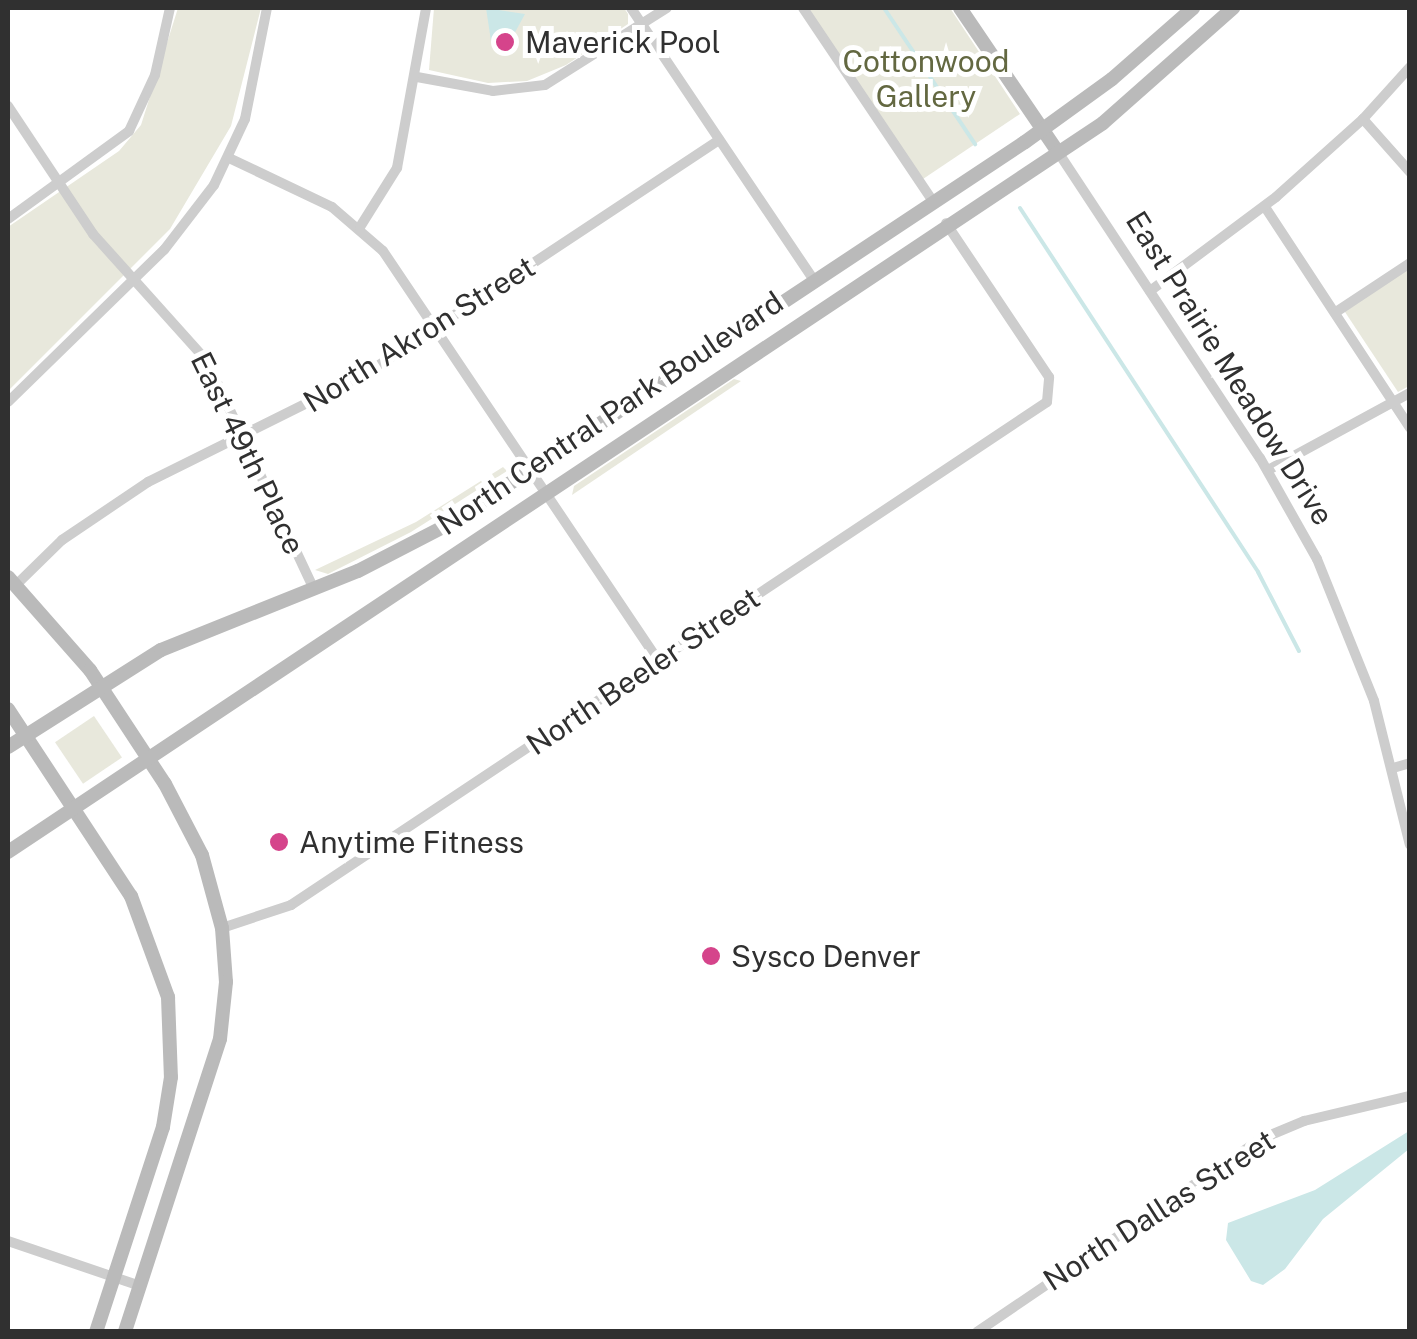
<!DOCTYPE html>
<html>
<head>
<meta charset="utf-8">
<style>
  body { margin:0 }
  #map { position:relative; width:1417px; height:1339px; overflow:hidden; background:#fff; font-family:"Public Sans",sans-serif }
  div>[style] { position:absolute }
  .green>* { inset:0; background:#e8e8dc; transform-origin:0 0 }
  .water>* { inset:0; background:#cbe7e7 }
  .stream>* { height:4px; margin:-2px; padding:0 2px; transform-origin:2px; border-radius:2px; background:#cbe7e7 }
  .street>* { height:10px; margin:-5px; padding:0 5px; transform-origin:5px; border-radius:5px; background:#cdcdcd }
  .secondary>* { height:14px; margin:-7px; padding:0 7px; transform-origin:7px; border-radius:7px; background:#bababa }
  .dots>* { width:28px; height:28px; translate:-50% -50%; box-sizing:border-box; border:5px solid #fff; border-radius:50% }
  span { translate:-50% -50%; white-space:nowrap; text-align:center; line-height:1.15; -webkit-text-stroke:10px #fff; paint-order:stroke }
  .poi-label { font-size:30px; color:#303030 }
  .left { translate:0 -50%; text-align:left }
  .park-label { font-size:30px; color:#636841 }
  .street-label { font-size:30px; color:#303030 }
  .frame { position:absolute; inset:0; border:10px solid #303030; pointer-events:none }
</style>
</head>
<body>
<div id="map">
  <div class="green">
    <div style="clip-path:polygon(178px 8px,261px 8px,231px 126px,170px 229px,8px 391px,8px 227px,119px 151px,141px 125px)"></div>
    <div style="clip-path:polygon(434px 8px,624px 8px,628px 14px,628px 24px,566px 65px,527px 81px,488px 83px,429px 70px)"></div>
    <div style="clip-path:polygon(808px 8px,950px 8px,1020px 114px,923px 179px)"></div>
    <div style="clip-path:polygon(1409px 265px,1409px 386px,1398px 392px,1343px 309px)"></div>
    <div style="clip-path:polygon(734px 379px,741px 381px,572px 495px,574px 486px)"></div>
    <div style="clip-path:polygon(503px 467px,507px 471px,411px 532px,328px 574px,315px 570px,416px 522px)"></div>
    <div style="left:94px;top:716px;width:50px;height:47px;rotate:56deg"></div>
  </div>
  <div class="water">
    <div style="clip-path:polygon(486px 8px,525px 14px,506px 49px,491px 41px)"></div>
    <div style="clip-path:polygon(1409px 1131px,1409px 1149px,1323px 1219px,1285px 1269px,1263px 1285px,1251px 1281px,1226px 1240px,1228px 1223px,1315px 1190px)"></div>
  </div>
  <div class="stream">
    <div style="left:884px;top:8px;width:164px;rotate:56.2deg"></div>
    <div style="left:1020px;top:208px;width:435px;rotate:56.8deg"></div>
    <div style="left:1258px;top:572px;width:89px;rotate:62.6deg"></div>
  </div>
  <div class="street">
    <div style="left:631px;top:8px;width:330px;rotate:56.1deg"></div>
    <div style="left:803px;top:8px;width:235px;rotate:56.1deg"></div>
    <div style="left:417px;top:77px;width:77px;rotate:10.4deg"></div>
    <div style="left:493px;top:91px;width:52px;rotate:-6.6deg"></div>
    <div style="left:545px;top:85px;width:144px;rotate:-32.3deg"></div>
    <div style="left:8px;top:106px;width:154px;rotate:56.4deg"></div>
    <div style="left:93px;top:234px;width:171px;rotate:48.1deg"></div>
    <div style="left:207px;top:361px;width:252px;rotate:64.9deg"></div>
    <div style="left:1363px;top:119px;width:71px;rotate:48.4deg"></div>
    <div style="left:1058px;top:152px;width:367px;rotate:56.6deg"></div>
    <div style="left:1260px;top:458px;width:116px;rotate:60.6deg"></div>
    <div style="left:1317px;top:559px;width:153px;rotate:68.1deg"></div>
    <div style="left:1374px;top:701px;width:148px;rotate:76deg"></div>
    <div style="left:229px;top:158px;width:114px;rotate:25.4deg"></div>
    <div style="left:332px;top:207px;width:67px;rotate:40.8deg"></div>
    <div style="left:383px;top:251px;width:494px;rotate:56.1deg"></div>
    <div style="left:1265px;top:207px;width:264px;rotate:56.7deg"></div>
    <div style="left:8px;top:219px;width:150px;rotate:-36deg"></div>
    <div style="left:129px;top:131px;width:62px;rotate:-65.1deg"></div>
    <div style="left:155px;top:75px;width:69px;rotate:-77.4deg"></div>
    <div style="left:360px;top:227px;width:70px;rotate:-57.9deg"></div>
    <div style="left:397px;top:168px;width:163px;rotate:-79.7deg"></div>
    <div style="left:1150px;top:291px;width:157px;rotate:-36.7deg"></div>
    <div style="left:1276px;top:197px;width:117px;rotate:-41.9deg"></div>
    <div style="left:1363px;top:119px;width:70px;rotate:-47.9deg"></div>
    <div style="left:1336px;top:312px;width:89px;rotate:-33.5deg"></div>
    <div style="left:8px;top:402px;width:218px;rotate:-44.3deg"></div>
    <div style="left:164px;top:250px;width:82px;rotate:-52.4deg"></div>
    <div style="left:214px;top:185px;width:73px;rotate:-64.8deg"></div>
    <div style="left:245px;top:119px;width:113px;rotate:-78.8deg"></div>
    <div style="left:1268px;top:470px;width:162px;rotate:-28.5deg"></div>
    <div style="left:16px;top:585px;width:64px;rotate:-44.4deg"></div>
    <div style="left:62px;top:540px;width:104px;rotate:-34deg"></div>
    <div style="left:148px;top:482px;width:241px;rotate:-26.4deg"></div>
    <div style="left:364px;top:375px;width:426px;rotate:-33.5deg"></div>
    <div style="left:1393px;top:768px;width:18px;rotate:-16deg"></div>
    <div style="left:222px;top:928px;width:73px;rotate:-18.4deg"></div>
    <div style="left:291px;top:905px;width:908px;rotate:-33.64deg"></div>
    <div style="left:1047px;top:402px;width:25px;rotate:-85deg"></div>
    <div style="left:1049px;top:377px;width:185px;rotate:-123.8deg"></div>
    <div style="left:8px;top:1241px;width:139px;rotate:18.8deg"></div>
    <div style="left:977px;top:1332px;width:343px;rotate:-34.2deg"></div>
    <div style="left:1261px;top:1139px;width:47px;rotate:-22.7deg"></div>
    <div style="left:1304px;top:1121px;width:109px;rotate:-13.3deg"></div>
  </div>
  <div class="secondary">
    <div style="left:960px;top:8px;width:174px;rotate:55.8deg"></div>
    <div style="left:8px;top:577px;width:124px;rotate:48.6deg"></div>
    <div style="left:90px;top:670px;width:136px;rotate:56.7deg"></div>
    <div style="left:165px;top:784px;width:80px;rotate:62.5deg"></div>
    <div style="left:202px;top:855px;width:76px;rotate:74.7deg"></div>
    <div style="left:222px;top:928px;width:54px;rotate:85.8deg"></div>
    <div style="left:226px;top:982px;width:57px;rotate:96deg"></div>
    <div style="left:220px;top:1039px;width:308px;rotate:108deg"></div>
    <div style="left:8px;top:709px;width:224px;rotate:56.7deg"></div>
    <div style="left:131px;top:896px;width:108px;rotate:69.9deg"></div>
    <div style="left:168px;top:997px;width:80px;rotate:87.9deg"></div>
    <div style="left:171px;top:1077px;width:51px;rotate:99.1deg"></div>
    <div style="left:163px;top:1127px;width:216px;rotate:108.1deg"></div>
    <div style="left:8px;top:747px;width:181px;rotate:-32.4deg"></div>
    <div style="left:161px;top:650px;width:212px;rotate:-21.9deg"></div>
    <div style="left:358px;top:571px;width:100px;rotate:-27.3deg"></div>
    <div style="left:447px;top:525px;width:693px;rotate:-33.53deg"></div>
    <div style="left:1025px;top:142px;width:107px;rotate:-35.9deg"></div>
    <div style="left:1112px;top:79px;width:108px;rotate:-41.2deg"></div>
    <div style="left:8px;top:852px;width:1315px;rotate:-33.65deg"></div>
    <div style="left:1103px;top:123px;width:174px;rotate:-41.5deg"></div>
  </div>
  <div class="dots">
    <div style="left:505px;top:42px;background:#d5448b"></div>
    <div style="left:279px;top:842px;background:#d5448b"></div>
    <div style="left:711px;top:956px;background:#d5448b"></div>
  </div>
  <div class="poi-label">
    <span class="left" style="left:525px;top:42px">Maverick Pool</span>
    <span class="left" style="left:299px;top:842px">Anytime Fitness</span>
    <span class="left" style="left:731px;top:956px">Sysco Denver</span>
  </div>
  <div class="park-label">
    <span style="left:926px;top:78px">Cottonwood<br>Gallery</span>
  </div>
  <div class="street-label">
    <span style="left:419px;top:334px;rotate:-32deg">North Akron Street</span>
    <span style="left:1230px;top:368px;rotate:58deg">East Prairie Meadow Drive</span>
    <span style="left:610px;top:413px;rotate:-34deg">North Central Park Boulevard</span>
    <span style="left:248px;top:453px;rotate:64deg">East 49th Place</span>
    <span style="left:643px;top:671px;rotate:-34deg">North Beeler Street</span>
    <span style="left:1159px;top:1210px;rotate:-33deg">North Dallas Street</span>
  </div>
  <div class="frame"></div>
</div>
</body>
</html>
